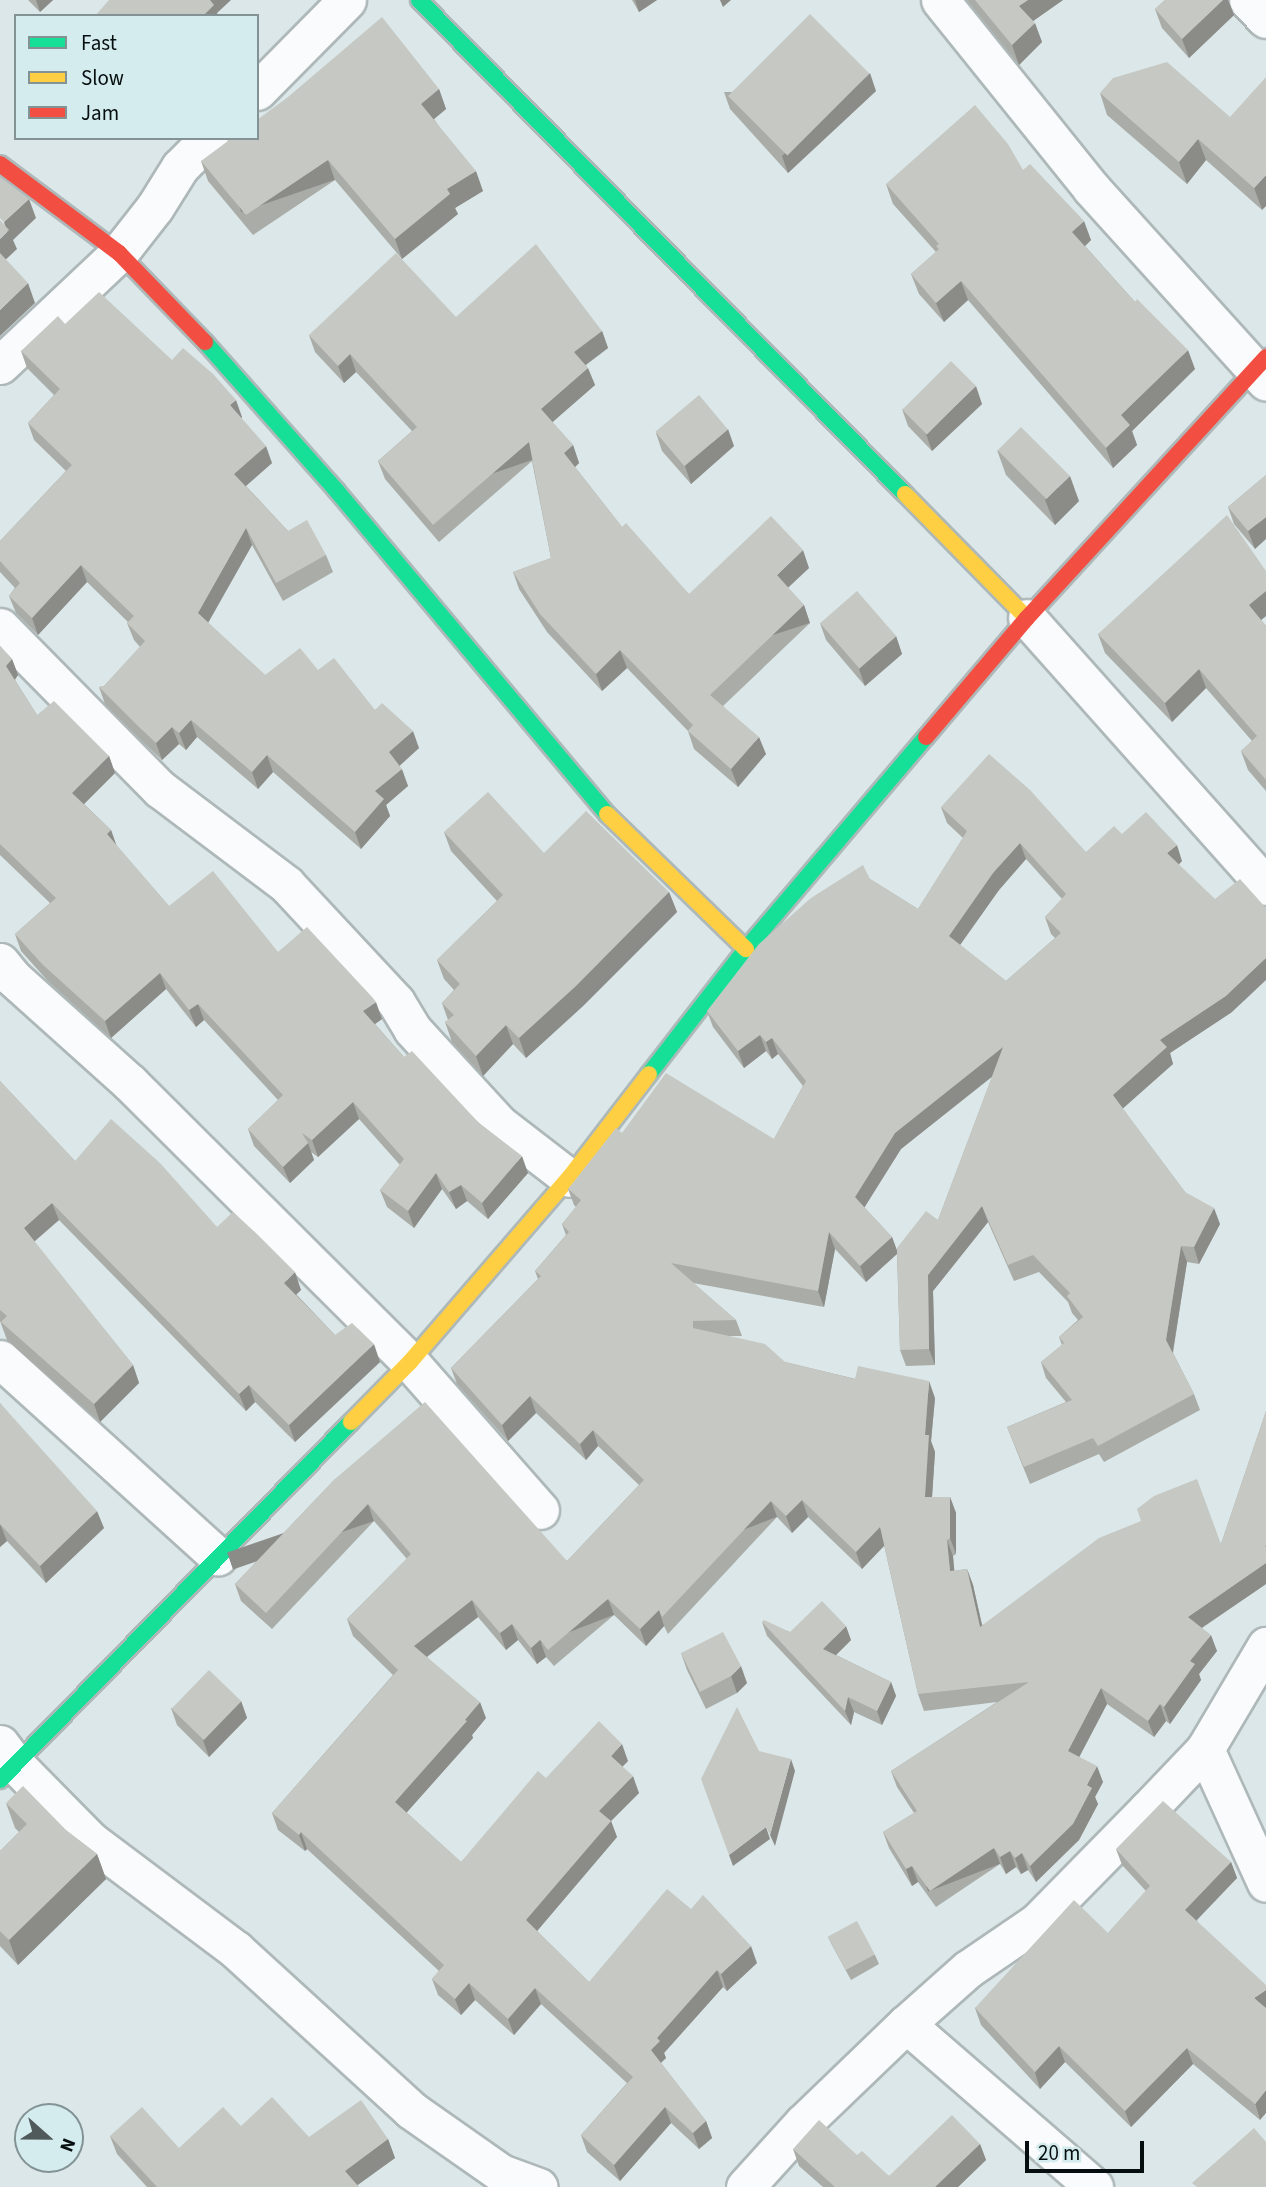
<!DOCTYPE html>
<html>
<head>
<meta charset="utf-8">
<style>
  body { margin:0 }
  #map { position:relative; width:1266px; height:2187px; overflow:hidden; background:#dbe7e8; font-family:"Source Sans 3",sans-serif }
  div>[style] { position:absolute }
  .roads { filter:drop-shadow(2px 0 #aeb8b9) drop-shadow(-2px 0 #aeb8b9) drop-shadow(0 2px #aeb8b9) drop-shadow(0 -2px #aeb8b9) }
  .street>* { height:37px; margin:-18.5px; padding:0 18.5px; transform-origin:18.5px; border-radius:18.5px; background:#fafbfc }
  .fast>* { height:16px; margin:-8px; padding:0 8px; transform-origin:8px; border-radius:8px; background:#16e098 }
  .slow>* { height:16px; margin:-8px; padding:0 8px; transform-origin:8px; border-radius:8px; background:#ffcf43 }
  .jam>* { height:16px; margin:-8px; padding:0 8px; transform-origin:8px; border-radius:8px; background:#f24e42 }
  .wall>* { inset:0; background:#aaaca8 }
  .shaded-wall>* { inset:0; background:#8b8c88; transform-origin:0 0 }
  .building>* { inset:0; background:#c6c8c3; transform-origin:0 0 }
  span { translate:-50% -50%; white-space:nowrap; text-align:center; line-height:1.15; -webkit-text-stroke:5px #d5ecee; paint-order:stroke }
  .legend { position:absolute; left:14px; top:14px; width:245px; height:126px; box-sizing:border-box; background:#d5ecee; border:2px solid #839395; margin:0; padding:9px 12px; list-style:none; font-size:21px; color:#070e0f }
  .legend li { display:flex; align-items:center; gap:14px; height:35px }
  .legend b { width:35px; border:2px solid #839395 }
  .north { position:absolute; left:14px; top:2103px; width:70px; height:70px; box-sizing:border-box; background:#d5ecee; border:2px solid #839395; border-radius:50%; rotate:111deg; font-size:19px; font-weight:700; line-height:28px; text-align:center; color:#070e0f }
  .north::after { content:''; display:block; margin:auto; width:24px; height:32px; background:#515a5b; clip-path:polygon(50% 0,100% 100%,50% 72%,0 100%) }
  .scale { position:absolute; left:1025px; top:2141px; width:119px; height:32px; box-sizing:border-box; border:4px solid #070e0f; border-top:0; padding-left:9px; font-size:21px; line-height:24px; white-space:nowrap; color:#070e0f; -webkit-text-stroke:5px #d5ecee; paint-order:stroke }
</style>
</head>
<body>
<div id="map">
  <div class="roads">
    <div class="street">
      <div style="left:940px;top:0;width:241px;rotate:51.2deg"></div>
      <div style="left:1091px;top:188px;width:261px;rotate:47.9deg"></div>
      <div style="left:1248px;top:0;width:26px;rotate:47deg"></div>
      <div style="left:257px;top:91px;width:128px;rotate:-45.3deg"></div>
      <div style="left:0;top:365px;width:163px;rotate:-43.3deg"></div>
      <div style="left:119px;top:253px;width:58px;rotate:-52deg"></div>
      <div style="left:155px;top:207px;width:47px;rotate:-58deg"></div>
      <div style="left:180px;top:167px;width:41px;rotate:-45deg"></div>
      <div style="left:1027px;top:618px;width:359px;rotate:48.3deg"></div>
      <div style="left:0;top:627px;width:228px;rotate:45.4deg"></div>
      <div style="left:160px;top:789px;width:158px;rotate:37deg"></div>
      <div style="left:286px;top:884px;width:161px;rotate:47deg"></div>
      <div style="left:396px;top:1002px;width:31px;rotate:59deg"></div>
      <div style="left:412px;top:1029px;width:129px;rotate:47.5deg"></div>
      <div style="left:499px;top:1124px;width:88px;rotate:37.6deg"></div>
      <div style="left:0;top:962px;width:19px;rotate:51deg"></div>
      <div style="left:12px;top:977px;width:159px;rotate:41.9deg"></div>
      <div style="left:130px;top:1083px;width:395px;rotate:44.9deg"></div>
      <div style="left:410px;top:1362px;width:197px;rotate:48.7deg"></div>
      <div style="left:0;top:1359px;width:294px;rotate:42.2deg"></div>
      <div style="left:0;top:1744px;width:26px;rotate:53deg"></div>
      <div style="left:16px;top:1765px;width:107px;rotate:45.4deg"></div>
      <div style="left:91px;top:1841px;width:181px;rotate:36.9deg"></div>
      <div style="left:236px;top:1950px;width:237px;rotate:42.4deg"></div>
      <div style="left:411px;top:2110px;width:110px;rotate:35deg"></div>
      <div style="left:501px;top:2173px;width:40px;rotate:20.2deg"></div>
      <div style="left:1205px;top:1749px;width:147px;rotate:65.5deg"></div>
      <div style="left:906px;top:2024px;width:249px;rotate:40.9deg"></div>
      <div style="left:745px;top:2187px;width:86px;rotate:-47.8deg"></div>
      <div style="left:803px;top:2123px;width:143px;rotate:-43.9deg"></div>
      <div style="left:906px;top:2024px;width:83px;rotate:-41.6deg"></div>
      <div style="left:968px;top:1969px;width:83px;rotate:-34.3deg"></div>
      <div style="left:1037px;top:1922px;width:157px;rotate:-45.5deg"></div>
      <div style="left:1147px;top:1810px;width:84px;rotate:-46.4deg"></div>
      <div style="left:1205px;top:1749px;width:120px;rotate:-59.4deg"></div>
    </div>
    <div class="fast">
      <div style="left:419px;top:0;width:693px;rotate:45.47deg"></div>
      <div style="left:205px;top:342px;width:198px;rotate:48.5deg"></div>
      <div style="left:336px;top:490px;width:422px;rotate:50.1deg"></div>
      <div style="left:649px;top:1074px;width:158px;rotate:-52.2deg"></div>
      <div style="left:746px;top:949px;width:278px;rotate:-49.7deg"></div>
      <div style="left:0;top:1780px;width:501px;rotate:-45.57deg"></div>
    </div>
    <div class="slow">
      <div style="left:905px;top:494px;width:174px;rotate:45.5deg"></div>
      <div style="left:607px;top:814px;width:194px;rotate:44.2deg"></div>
      <div style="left:351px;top:1422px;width:84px;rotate:-45.5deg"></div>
      <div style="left:410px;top:1362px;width:243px;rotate:-49.2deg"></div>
      <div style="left:569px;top:1178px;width:131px;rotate:-52.4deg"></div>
    </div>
    <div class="jam">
      <div style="left:0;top:164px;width:149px;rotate:36.8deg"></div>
      <div style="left:119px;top:253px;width:124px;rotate:46deg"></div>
      <div style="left:926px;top:737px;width:156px;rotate:-49.7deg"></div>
      <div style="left:1027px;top:618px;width:354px;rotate:-47.5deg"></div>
    </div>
  </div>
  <div class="wall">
    <div style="clip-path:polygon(28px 0,53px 0,40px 12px)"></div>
    <div style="clip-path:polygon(632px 0,657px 0,639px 12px)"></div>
    <div style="clip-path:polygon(967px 0,1063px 0,1033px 21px,1042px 42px,1019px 65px)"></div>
    <div style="clip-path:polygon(1165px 0,1228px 0,1234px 15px,1189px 58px,1162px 28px,1155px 9px)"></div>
    <div style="clip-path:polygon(439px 89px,446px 109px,434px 119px,483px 191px,455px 208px,458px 214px,402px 259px,335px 180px,253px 235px,208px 181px,201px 161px)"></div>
    <div style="clip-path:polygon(876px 91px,788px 173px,730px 109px,724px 92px)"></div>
    <div style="clip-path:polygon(1100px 93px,1230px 117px,1262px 210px,1206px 160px,1187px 184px,1107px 115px)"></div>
    <div style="clip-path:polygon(1023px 170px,1091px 240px,1085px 246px,1195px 369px,1132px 431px,1137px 445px,1113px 468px,968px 300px,944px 322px,919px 294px,911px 274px,936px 252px,893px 204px,886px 184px)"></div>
    <div style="clip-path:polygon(456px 317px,602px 331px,608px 348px,586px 365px,595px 385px,552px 422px,573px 445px,579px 463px,575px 467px,622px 527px,689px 594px,809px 568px,788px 588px,804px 605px,810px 623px,723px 706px,766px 754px,738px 787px,694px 749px,688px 731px,627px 668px,602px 691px,547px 632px,519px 589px,513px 572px,551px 558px,532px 461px,439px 542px,385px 479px,378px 461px,412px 431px,356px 372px,344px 383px,315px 352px,309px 335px)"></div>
    <div style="clip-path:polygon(65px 324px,172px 360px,242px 417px,241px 418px,272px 463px,246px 486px,288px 531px,326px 555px,333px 572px,283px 601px,252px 545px,208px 623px,265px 675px,318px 670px,375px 710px,419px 748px,399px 766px,408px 786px,386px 805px,390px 816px,361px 849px,273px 772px,258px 789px,197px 737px,186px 750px,179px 744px,162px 760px,144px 743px,105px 704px,99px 687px,104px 686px,140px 647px,134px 640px,127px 623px,128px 622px,87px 582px,38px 635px,16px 613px,9px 596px,15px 588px,0 572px,0 541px,66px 471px,34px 440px,28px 423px,54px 395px,27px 368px,21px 351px)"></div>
    <div style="clip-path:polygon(982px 404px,932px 451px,908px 426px,902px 409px)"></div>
    <div style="clip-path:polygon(656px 433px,734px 446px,691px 484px,662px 451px)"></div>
    <div style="clip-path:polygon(997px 450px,1079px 501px,1055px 525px,1006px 475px)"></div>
    <div style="clip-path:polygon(1266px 475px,1255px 549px,1234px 524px,1228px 507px)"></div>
    <div style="clip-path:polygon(1266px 571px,1266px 616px,1261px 620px,1266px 626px,1266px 791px,1248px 770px,1241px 751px,1252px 741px,1206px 688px,1172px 722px,1105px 653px,1098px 634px)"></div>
    <div style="clip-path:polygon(820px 623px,896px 636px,902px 654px,865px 686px,826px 640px)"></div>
    <div style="clip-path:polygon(0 646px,12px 659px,18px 675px,15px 680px,37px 715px,109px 756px,115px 773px,84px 804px,111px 830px,116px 845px,169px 906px,278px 952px,382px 1019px,375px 1024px,404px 1057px,478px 1122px,528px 1173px,488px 1219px,467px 1201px,456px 1209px,442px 1189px,414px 1228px,387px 1207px,380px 1190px,400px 1165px,359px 1119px,318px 1157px,311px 1152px,314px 1160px,290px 1183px,254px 1146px,248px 1129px,278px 1100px,204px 1020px,196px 1027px,166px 989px,111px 1038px,48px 981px,21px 951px,15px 934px,50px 903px,0 855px)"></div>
    <div style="clip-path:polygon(evenodd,941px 807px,1086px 852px,1122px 834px,1182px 861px,1179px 864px,1232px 1012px,1170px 1053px,1173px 1064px,1122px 1108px,1185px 1192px,1220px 1224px,1199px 1264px,1187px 1262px,1173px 1353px,1194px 1394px,1200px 1410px,1104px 1462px,1099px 1454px,1030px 1484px,1007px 1427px,1066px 1402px,1046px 1378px,1041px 1362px,1062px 1345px,1059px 1337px,1078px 1320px,1072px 1313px,1068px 1302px,1039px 1272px,1014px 1281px,988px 1222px,933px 1291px,935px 1365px,906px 1366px,900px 1350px,897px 1254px,866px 1282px,835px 1249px,824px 1307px,693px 1283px,736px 1320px,742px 1336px,729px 1336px,785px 1362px,935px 1398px,931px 1441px,935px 1452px,932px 1497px,950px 1497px,956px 1513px,956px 1554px,953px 1556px,954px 1571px,967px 1569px,973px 1585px,982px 1625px,1221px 1544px,1266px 1411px,1266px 1584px,1202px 1628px,1217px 1651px,1199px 1674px,1201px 1680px,1170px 1724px,1166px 1721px,1154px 1737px,1107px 1704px,1079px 1757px,1103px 1782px,1095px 1797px,1098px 1804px,1079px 1840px,1036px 1882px,1028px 1870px,1021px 1874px,1016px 1867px,1006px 1874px,1000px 1864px,936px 1907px,918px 1882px,912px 1886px,889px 1848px,883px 1832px,914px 1813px,897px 1787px,891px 1771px,997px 1702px,924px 1711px,918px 1694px,884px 1545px,862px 1569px,808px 1517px,792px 1533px,777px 1517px,668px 1634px,664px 1626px,646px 1646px,614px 1615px,554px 1666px,546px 1657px,537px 1664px,518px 1640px,506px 1650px,478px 1617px,427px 1657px,486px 1718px,472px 1735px,473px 1738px,406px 1812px,461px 1862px,546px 1778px,628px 1761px,622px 1767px,639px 1793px,611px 1821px,617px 1837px,537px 1931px,589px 1982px,757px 1963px,727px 1991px,723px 1987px,664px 2053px,666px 2058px,661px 2063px,706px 2121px,712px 2138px,699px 2149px,671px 2123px,620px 2181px,587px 2152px,581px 2135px,627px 2083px,541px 2004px,514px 2035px,475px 2000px,461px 2015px,438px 1995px,432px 1979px,439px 1971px,307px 1849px,305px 1851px,278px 1830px,272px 1813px,393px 1675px,353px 1636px,347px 1619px,407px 1559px,374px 1521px,272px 1629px,241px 1601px,235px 1584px,335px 1479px,567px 1561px,639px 1485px,598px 1446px,586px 1460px,536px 1413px,508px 1441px,457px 1384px,451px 1368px,538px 1279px,535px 1271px,566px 1235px,562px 1224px,576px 1207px,574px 1205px,568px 1189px,622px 1133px,774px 1139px,803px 1086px,778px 1054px,772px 1059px,766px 1051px,744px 1068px,713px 1027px,707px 1011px,870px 879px,918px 909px,963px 838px,947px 823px,941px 807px,1026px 859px,1062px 899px,1045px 917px,1051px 934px,1055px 938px,1006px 981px,960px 945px,999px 890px,1026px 859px,941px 807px,992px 1077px,938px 1220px,897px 1252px,892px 1237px,864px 1207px,901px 1149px,992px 1077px)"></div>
    <div style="clip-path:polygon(444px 832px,544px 853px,669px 892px,677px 912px,583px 1006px,526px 1058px,513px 1044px,483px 1076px,452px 1042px,445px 1022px,448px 1020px,442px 1003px,454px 990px,444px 979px,437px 960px,497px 901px,451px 851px)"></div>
    <div style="clip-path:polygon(0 1081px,75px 1161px,217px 1227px,301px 1290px,296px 1294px,335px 1335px,380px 1362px,295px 1442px,255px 1402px,246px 1411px,59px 1220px,34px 1242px,133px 1365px,139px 1383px,100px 1422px,7px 1340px,0 1321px)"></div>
    <div style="clip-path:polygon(0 1403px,104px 1528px,46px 1583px,7px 1541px,0 1547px)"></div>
    <div style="clip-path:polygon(762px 1622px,790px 1632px,851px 1640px,836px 1655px,891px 1682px,896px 1696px,882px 1725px,854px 1712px,851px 1725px,767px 1636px)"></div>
    <div style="clip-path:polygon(681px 1653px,747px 1683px,737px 1693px,706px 1709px,687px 1670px)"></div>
    <div style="clip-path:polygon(241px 1701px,247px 1718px,209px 1757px,177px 1725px,171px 1708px)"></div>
    <div style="clip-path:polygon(6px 1803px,67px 1831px,97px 1854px,106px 1879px,18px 1965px,0 1946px,0 1851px,19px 1832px,15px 1828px)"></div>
    <div style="clip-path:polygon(1116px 1849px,1231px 1862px,1237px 1878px,1197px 1920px,1260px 2120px,1193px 2064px,1131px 2127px,1065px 2062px,1040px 2089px,981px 2025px,975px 2008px,1108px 1933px,1146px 1891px,1122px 1865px)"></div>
    <div style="clip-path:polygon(828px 1937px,875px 1955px,879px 1964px,851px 1980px,832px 1945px)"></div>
    <div style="clip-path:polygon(241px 2126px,309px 2137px,388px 2139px,395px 2158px,357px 2185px,359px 2187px,147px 2187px,117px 2154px,110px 2136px,179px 2148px)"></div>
    <div style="clip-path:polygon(980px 2144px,986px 2160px,958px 2187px,823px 2187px,799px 2166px,793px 2149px,857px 2155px,889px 2176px)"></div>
  </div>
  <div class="shaded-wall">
    <div style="clip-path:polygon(36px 0,53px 0,40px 12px)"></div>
    <div style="clip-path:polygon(209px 0,231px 0,217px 13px,218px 16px,203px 16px)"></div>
    <div style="clip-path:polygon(635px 0,657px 0,639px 12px)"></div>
    <div style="clip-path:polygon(720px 0,731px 0,723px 7px)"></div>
    <div style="clip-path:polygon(1028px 0,1063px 0,1026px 26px,1019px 6px)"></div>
    <div style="clip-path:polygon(1223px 0,1228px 0,1234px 15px,1189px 58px,1182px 39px)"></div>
    <div style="clip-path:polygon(1035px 23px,1042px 42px,1019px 65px,1012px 45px)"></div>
    <div style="clip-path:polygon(870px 73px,876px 91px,788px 173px,782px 156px)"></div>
    <div style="clip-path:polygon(439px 89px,446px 109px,428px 124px,421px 104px)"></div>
    <div style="clip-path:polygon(1198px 139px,1206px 160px,1187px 184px,1179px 162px)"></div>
    <div style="left:328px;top:160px;width:21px;height:99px;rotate:71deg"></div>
    <div style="clip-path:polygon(476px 171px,483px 191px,455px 208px,458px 214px,402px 259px,395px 239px,447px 189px)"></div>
    <div style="clip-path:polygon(1266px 175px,1266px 206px,1262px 210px,1254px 188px)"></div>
    <div style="clip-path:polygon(29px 199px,36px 218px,13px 240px,17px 249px,0 265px,0 239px,7px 232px,4px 222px)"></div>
    <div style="clip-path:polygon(1084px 221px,1091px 240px,1080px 251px,1072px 232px)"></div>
    <div style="clip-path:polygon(961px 281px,968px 300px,944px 322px,936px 303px)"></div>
    <div style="clip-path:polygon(28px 283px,35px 303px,0 336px,0 310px)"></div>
    <div style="clip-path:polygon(602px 331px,608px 348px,580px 369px,574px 352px)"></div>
    <div style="clip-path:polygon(1188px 350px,1195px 369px,1132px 431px,1137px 445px,1113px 468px,1106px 448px,1121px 415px)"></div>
    <div style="clip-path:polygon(350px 354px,356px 372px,344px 383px,338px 366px)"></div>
    <div style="clip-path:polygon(588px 368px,595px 385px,547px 427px,541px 409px)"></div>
    <div style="clip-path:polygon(976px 386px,982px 404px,932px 451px,926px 434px)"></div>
    <div style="clip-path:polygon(236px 400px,242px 417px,237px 423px,230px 405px)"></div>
    <div style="clip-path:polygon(728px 429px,734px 446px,691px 484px,685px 466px)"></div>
    <div style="left:529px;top:442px;width:18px;height:127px;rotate:71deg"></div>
    <div style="clip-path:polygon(573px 445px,579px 463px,571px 471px,564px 453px)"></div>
    <div style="clip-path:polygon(266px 446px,272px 463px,240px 491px,234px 474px)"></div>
    <div style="clip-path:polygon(1070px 476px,1079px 501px,1055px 525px,1045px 500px)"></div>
    <div style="clip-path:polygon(1266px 517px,1266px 539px,1255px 549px,1248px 531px)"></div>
    <div style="clip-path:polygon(246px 528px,252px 545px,204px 630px,198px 613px)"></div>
    <div style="clip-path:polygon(803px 550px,809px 568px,783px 592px,777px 575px)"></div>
    <div style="clip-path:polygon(81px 565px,87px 582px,38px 635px,32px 618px)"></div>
    <div style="clip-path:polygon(1266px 591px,1266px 616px,1256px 624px,1249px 605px)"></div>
    <div style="left:804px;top:605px;width:19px;height:130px;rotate:72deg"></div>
    <div style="clip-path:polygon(896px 636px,902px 654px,865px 686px,859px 669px)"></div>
    <div style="clip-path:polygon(620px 650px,627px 668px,602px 691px,596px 674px)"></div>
    <div style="clip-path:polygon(12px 659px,18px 675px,12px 683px,6px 666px)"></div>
    <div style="clip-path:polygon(1199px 669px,1206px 688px,1172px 722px,1165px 703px)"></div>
    <div style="clip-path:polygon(191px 720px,197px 737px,186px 750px,179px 733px)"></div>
    <div style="clip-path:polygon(172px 727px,179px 744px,162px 760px,156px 743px)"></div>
    <div style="clip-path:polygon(413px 731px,419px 748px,395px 770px,389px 752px)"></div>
    <div style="clip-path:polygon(759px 737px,766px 754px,738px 787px,731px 769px)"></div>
    <div style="clip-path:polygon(267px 755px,273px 772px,258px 789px,252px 772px)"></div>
    <div style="clip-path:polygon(109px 756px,115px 773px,78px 810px,72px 793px)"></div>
    <div style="clip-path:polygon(402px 769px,408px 786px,386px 805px,390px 816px,361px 849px,355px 832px,375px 791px)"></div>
    <div style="clip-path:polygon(111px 830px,117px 847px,107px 834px)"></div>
    <div style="clip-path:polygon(1020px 843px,1026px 859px,999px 890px,955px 952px,949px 936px,993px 873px)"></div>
    <div style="clip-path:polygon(1177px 845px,1182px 861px,1173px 870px,1167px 853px)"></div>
    <div style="clip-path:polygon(669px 892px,677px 912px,583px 1006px,526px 1058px,519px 1038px)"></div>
    <div style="clip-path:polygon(1266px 958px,1266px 980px,1232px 1012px,1170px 1053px,1173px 1064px,1119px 1112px,1113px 1095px,1160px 1040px)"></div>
    <div style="clip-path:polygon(160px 973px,166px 989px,111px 1038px,105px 1021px)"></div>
    <div style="clip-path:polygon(376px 1002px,382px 1019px,369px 1028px,363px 1011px)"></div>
    <div style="clip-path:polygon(198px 1004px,204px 1020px,196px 1027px,189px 1010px)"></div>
    <div style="clip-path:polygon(506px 1025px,513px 1044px,483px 1076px,476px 1056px)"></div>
    <div style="clip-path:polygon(760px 1035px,766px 1051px,744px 1068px,738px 1051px)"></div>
    <div style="clip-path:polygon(772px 1038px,778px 1054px,772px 1059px,766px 1042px)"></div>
    <div style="clip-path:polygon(1003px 1047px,1009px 1063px,901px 1149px,861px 1213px,855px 1197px,895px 1133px)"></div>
    <div style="clip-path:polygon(353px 1102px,359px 1119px,318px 1157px,312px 1140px)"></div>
    <div style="clip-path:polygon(308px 1143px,314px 1160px,290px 1183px,283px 1167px)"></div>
    <div style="clip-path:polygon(522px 1156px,528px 1173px,488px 1219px,482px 1203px)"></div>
    <div style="clip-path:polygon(436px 1173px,442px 1189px,414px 1228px,408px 1211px)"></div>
    <div style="clip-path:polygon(461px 1185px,467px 1201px,456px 1209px,449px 1192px)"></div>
    <div style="clip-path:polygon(52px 1203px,59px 1220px,30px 1245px,24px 1228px)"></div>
    <div style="clip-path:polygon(982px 1206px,988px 1222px,933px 1291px,935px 1365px,929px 1349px,928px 1275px)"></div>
    <div style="clip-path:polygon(1214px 1208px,1220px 1224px,1199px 1264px,1194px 1247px)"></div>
    <div style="clip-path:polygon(829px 1232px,835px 1249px,824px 1307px,818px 1291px)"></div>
    <div style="clip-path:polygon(892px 1237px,898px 1253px,866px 1282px,860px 1266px)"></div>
    <div style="clip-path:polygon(1181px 1246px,1187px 1262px,1172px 1357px,1166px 1340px)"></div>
    <div style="clip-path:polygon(295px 1272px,301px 1290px,291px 1300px,284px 1283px)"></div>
    <div style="clip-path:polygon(374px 1344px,380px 1362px,295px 1442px,289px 1425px)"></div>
    <div style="clip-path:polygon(133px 1365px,139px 1383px,100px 1422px,94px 1404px)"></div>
    <div style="clip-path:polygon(929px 1381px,935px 1398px,931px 1441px,935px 1452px,931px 1513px,925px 1497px,925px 1435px)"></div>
    <div style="clip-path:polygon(249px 1385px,255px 1402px,246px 1411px,239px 1394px)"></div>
    <div style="clip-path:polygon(530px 1396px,536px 1413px,508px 1441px,502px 1425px)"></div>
    <div style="clip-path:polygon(593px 1430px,598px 1446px,586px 1460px,580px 1444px)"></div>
    <div style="clip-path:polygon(950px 1497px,956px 1513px,956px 1554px,950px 1538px)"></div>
    <div style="clip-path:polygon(802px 1500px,808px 1517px,792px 1533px,786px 1516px)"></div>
    <div style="left:771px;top:1501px;width:17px;height:159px;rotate:69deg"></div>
    <div style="left:368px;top:1504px;width:18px;height:149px;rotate:71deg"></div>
    <div style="clip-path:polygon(97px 1511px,104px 1528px,46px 1583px,40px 1566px)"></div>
    <div style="clip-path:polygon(0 1524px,7px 1541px,0 1547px)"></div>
    <div style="clip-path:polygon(880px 1527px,886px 1544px,862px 1569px,856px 1552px)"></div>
    <div style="clip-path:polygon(947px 1540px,953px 1556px,956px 1588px,950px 1571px)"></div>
    <div style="clip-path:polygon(1266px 1563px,1266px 1584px,1194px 1633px,1188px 1617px)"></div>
    <div style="clip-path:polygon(967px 1569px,973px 1585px,986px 1643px,980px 1627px)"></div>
    <div style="left:608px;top:1599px;width:17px;height:79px;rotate:69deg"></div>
    <div style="clip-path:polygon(472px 1600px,478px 1617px,420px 1662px,414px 1646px)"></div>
    <div style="clip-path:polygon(659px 1610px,664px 1626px,646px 1646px,640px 1629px)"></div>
    <div style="clip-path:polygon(512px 1624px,518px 1640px,506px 1650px,500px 1633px)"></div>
    <div style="clip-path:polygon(846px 1626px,851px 1640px,828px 1663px,823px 1649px)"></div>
    <div style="clip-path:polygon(1211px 1635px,1217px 1651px,1199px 1674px,1201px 1680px,1170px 1724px,1164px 1707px,1190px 1661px)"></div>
    <div style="clip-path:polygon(540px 1640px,546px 1657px,537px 1664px,531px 1648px)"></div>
    <div style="clip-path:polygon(741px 1666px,747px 1683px,737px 1693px,731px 1676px)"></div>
    <div style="clip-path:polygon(891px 1682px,896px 1696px,882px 1725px,877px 1711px)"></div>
    <div style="clip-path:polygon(1101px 1688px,1107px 1704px,1074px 1767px,1068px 1751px)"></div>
    <div style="clip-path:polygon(848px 1697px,854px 1712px,851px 1725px,845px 1711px)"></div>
    <div style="clip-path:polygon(241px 1701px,247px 1718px,209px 1757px,203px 1740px)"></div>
    <div style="clip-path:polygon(480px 1702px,486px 1718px,472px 1735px,473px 1738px,401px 1819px,395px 1802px)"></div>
    <div style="clip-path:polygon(1160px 1704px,1166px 1721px,1154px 1737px,1148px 1721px)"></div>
    <div style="clip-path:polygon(622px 1744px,628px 1761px,617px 1772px,611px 1756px)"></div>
    <div style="clip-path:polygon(791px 1759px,795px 1771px,775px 1846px,770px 1835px)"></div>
    <div style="clip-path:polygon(1097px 1766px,1103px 1782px,1095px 1797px,1098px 1804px,1079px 1840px,1036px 1882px,1030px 1866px,1087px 1785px)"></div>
    <div style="clip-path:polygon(633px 1776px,639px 1793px,611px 1821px,617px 1837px,532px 1937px,526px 1920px,599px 1811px)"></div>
    <div style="clip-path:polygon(766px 1827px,770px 1839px,733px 1866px,729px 1855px)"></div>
    <div style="clip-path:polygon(301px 1832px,307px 1849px,305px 1851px,299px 1835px)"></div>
    <div style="left:994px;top:1848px;width:17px;height:77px;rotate:69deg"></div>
    <div style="clip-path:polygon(1010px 1851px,1016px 1867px,1006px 1874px,1000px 1857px)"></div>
    <div style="clip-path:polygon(1022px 1853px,1028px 1870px,1021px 1874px,1015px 1858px)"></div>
    <div style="clip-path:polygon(97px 1854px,106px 1879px,18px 1965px,9px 1940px)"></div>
    <div style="clip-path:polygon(1231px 1862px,1237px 1878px,1191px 1926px,1185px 1910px)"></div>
    <div style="clip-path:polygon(912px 1866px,918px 1882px,912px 1886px,906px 1869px)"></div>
    <div style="clip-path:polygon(751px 1946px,757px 1963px,727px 1991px,721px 1974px)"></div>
    <div style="clip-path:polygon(717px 1970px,723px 1987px,664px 2053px,666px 2058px,657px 2066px,651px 2050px,657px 2038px)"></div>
    <div style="clip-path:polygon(469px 1983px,475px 2000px,461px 2015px,455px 1999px)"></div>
    <div style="clip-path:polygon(535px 1988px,541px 2004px,514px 2035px,508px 2019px)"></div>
    <div style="clip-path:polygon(1266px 1990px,1266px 2010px,1254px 1998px)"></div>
    <div style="clip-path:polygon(1059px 2046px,1065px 2062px,1040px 2089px,1035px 2072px)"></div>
    <div style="clip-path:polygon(1187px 2048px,1193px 2064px,1131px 2127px,1125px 2111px)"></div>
    <div style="clip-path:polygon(1266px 2090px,1266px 2113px,1260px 2120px,1255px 2104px)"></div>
    <div style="clip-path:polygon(665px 2107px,671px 2123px,620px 2181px,614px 2165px)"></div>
    <div style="clip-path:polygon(706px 2121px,712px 2138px,699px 2149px,693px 2133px)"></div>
    <div style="clip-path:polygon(388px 2139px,395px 2158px,355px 2187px,345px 2171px)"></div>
    <div style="clip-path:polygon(980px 2144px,986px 2160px,958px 2187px,935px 2187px)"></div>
  </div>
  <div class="building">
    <div style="clip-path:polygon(109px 0,210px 0,214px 5px,203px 16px,95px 16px)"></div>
    <div style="clip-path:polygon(975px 0,1028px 0,1019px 6px,1035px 23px,1012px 45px)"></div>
    <div style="clip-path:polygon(1165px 0,1223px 0,1182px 39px,1155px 9px)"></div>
    <div style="left:810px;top:14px;width:84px;height:116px;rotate:45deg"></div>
    <div style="clip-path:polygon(382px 17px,439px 89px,421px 104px,476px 171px,447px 189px,450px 194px,395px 239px,328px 160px,246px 215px,201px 161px,232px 138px,257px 138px,257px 120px,288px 97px)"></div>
    <div style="clip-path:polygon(1167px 62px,1230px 117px,1266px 77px,1266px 175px,1254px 188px,1198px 139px,1179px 162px,1100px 93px,1113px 78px)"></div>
    <div style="clip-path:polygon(975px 105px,1008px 144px,1023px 170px,1030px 164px,1084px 221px,1072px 232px,1135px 302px,1137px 299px,1188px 350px,1121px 415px,1130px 425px,1106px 448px,961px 281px,936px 303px,911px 274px,939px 249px,936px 246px,939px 244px,886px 184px)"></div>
    <div style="clip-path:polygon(0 177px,29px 199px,4px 222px,0 218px)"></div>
    <div style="clip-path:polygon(0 220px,9px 230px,0 239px)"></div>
    <div style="clip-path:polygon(536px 244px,602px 331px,574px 352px,588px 368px,541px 409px,573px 445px,564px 453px,622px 527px,626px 523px,689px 594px,771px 516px,803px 550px,777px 575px,804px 605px,710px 695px,759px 737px,731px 769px,688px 731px,693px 725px,620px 650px,596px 674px,540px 614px,513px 572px,551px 558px,529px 442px,433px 525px,378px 461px,417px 427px,350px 354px,338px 366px,309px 335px,396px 253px,456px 317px)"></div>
    <div style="clip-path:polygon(0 253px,28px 283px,0 310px)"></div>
    <div style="clip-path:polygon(99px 292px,172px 360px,183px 348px,213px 374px,236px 400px,230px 405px,266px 446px,234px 474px,288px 531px,307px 520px,326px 555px,276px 583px,246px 528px,198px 613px,265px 675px,300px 648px,318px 670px,334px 658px,375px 710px,382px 703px,413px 731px,389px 752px,402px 769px,375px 791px,384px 799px,355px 832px,267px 755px,252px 772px,191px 720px,179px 733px,172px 727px,156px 743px,138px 726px,99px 687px,104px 686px,145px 641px,127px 623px,134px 616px,81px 565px,32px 618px,9px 596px,20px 583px,0 561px,0 541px,72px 465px,28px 423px,60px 389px,21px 351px,58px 316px,65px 324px)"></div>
    <div style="left:951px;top:361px;width:35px;height:69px;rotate:45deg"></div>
    <div style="left:699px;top:395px;width:45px;height:57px;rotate:50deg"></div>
    <div style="left:1021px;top:427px;width:69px;height:33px;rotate:45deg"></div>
    <div style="clip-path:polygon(1266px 475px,1266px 517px,1248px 531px,1228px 507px)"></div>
    <div style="clip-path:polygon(1227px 515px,1266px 571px,1266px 591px,1249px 605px,1266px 626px,1266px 780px,1241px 751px,1257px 736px,1199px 669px,1165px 703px,1098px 634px)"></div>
    <div style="left:857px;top:591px;width:60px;height:49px;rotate:49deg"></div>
    <div style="clip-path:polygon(0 646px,12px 659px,6px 666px,37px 715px,54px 701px,109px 756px,72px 793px,111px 830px,107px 834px,169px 906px,213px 871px,278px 952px,307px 927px,373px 998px,376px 1002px,363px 1011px,404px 1057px,412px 1051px,478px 1122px,522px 1156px,482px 1203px,461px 1185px,449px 1192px,436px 1173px,408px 1211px,380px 1190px,404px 1159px,353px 1102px,312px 1140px,302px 1133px,308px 1143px,283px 1167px,248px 1129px,283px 1095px,198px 1004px,189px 1010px,160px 973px,105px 1021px,42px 964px,15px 934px,56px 898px,0 844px)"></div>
    <div style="clip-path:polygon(evenodd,989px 754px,1030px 790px,1086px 852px,1114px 826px,1122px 834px,1146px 812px,1177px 845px,1167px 853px,1215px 899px,1240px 879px,1266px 908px,1266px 958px,1226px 996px,1160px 1040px,1167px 1047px,1113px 1095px,1185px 1192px,1214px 1208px,1194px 1247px,1181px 1246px,1166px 1340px,1194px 1394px,1098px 1446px,1093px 1438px,1024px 1467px,1007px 1427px,1072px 1400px,1041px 1362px,1064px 1343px,1059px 1337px,1083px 1317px,1067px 1296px,1070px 1293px,1033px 1255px,1008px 1265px,982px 1206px,928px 1275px,929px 1349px,900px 1350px,897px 1248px,926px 1211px,938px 1220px,1003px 1047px,895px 1133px,855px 1197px,892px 1237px,860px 1266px,829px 1232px,818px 1291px,671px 1263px,736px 1320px,693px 1321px,693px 1328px,765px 1344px,785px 1362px,855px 1379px,858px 1366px,929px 1381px,925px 1435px,929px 1435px,925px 1497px,950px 1497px,950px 1538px,947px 1540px,950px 1571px,967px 1569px,980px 1627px,1099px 1538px,1141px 1521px,1137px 1509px,1154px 1496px,1197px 1479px,1221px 1544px,1266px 1411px,1266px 1545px,1265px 1546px,1266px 1548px,1266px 1563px,1188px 1617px,1211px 1635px,1190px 1661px,1195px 1664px,1164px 1707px,1160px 1704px,1148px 1721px,1101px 1688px,1068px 1751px,1097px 1766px,1087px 1785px,1092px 1788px,1073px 1824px,1030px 1866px,1022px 1853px,1015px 1858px,1010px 1851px,1000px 1857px,994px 1848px,930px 1891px,912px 1866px,906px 1869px,883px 1832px,917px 1811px,891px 1771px,1029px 1682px,918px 1694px,880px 1527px,856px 1552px,802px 1500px,786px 1516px,771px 1501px,662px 1617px,659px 1610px,640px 1629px,608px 1599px,548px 1650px,540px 1640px,531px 1648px,512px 1624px,500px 1633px,472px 1600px,414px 1646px,480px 1702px,465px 1720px,467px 1721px,395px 1802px,461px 1862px,538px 1771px,546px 1778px,599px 1721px,622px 1744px,611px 1756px,633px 1776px,599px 1811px,611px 1821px,526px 1920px,589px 1982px,667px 1889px,691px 1909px,703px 1895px,751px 1946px,721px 1974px,717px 1970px,657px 2038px,660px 2041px,651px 2050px,706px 2121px,693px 2133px,665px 2107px,614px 2165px,581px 2135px,633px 2077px,535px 1988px,508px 2019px,469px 1983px,455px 1999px,432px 1979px,444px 1965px,301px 1832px,299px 1835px,272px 1813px,398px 1670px,347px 1619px,411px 1554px,368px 1504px,266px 1613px,235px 1584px,335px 1479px,425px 1402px,567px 1561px,644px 1480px,593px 1430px,580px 1444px,530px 1396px,502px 1425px,451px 1368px,541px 1276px,535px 1271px,569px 1232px,562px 1224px,581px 1200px,568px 1189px,616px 1128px,622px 1133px,666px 1073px,774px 1139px,806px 1081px,772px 1038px,766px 1042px,760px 1035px,738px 1051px,707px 1011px,759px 944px,811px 898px,863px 865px,870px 879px,918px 909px,967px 831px,941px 807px,989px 754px,1020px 843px,1066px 894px,1045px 917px,1061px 933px,1006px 981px,949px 936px,993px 873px,1020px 843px)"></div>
    <div style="clip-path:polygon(488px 792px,544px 853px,586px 811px,669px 892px,576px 986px,519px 1038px,506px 1025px,476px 1056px,445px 1022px,454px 1015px,442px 1003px,460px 984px,437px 960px,503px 895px,444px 832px)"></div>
    <div style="clip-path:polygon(0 1081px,75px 1161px,111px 1119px,160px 1163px,217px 1227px,233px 1212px,257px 1234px,295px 1272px,284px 1283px,335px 1335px,352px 1323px,374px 1344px,289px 1425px,249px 1385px,239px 1394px,52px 1203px,24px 1228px,133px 1365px,94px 1404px,1px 1322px,7px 1316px,0 1310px)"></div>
    <div style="clip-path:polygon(0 1403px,97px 1511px,40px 1566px,0 1524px)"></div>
    <div style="clip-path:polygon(822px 1601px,846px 1626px,823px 1649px,891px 1682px,877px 1711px,848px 1697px,845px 1711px,762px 1622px,764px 1620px,790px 1632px)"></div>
    <div style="clip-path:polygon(723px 1632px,741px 1666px,731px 1676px,700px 1692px,681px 1653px)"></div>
    <div style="left:209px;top:1670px;width:45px;height:54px;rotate:44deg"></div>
    <div style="clip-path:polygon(737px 1707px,759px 1751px,791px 1759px,770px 1835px,766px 1827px,729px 1855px,701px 1779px)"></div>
    <div style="clip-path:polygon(23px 1786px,67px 1831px,97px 1854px,9px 1940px,0 1931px,0 1851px,27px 1824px,6px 1803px)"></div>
    <div style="clip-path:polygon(1163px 1801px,1231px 1862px,1185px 1910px,1266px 1985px,1266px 1990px,1254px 1998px,1266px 2008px,1266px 2090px,1255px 2104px,1187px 2048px,1125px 2111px,1059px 2046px,1035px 2072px,975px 2008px,1074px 1900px,1108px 1933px,1150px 1886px,1116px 1849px)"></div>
    <div style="left:857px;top:1921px;width:38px;height:33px;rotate:62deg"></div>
    <div style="clip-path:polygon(272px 2097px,309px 2137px,361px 2100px,388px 2139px,345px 2171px,359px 2187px,157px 2187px,110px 2136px,142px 2107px,179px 2148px,223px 2107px,241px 2126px)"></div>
    <div style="clip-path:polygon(952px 2115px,980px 2144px,935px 2187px,835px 2187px,793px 2149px,819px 2120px,857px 2155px,862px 2151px,889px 2176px)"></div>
    <div style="clip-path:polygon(1254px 2128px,1266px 2142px,1266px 2187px,1197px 2187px,1192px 2183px)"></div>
  </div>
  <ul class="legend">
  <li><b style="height:9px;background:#16e098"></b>Fast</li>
  <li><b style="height:9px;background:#ffcf43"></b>Slow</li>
  <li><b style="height:9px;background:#f24e42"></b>Jam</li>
  </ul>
  <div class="north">N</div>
  <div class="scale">20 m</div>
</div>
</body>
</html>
